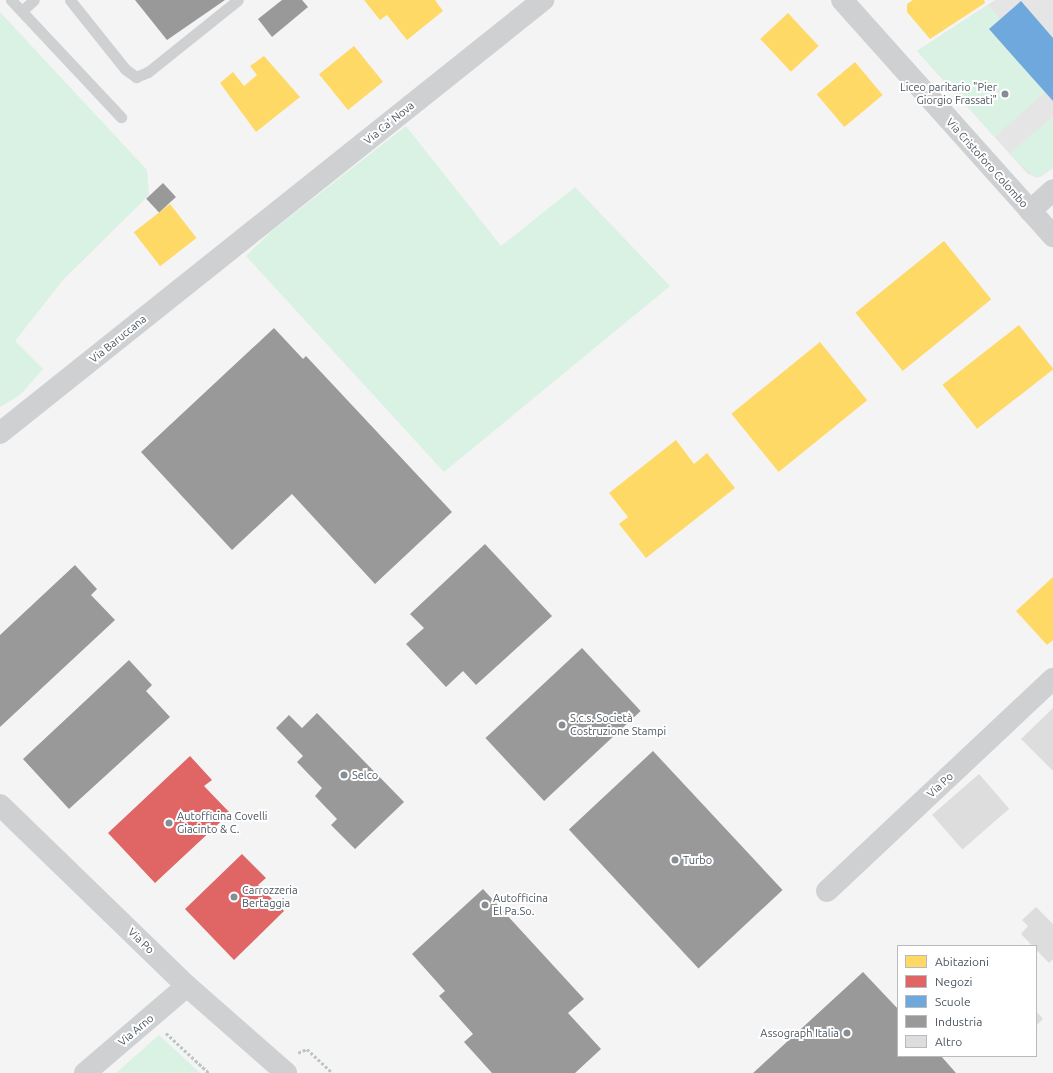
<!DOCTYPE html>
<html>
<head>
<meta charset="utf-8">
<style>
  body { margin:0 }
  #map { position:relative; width:1053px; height:1073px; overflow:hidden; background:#f4f4f4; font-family:Ubuntu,sans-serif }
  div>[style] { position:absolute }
  .education>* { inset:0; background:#e6e5e6 }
  .green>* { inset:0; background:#d9f2e3 }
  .homes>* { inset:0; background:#ffd966; transform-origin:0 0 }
  .shops>* { inset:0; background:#e06666 }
  .schools>* { inset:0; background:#6fa8dc }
  .industry>* { inset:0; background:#999; transform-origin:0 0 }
  .building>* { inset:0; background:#ddddde; transform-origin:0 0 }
  .path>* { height:2.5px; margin-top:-1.25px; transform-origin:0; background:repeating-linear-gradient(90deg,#bcc7c4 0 3px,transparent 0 5px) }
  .service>* { height:11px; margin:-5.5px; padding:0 5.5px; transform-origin:5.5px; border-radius:5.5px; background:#ced0d2 }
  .minor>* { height:22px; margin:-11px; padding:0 11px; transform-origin:11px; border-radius:11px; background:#ced0d2 }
  .tertiary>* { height:22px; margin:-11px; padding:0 11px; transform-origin:11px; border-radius:11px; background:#ced0d2 }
  .dots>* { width:11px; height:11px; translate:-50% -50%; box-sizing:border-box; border:2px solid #fff; border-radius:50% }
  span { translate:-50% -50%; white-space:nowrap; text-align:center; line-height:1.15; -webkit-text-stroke:4px #fff; paint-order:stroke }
  .poi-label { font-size:11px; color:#4a5661 }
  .right { translate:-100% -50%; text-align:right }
  .left { translate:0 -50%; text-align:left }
  .street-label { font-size:11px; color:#4a5661 }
  .legend { position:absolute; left:897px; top:945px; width:140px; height:112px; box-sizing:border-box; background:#fff; border:1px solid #b7bbc0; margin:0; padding:5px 7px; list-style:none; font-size:12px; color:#4a5661 }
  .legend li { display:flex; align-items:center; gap:8px; height:20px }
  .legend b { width:20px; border:1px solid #b7bbc0 }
</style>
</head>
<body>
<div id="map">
  <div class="education">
    <div style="clip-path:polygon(995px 0,1053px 0,1053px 168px,1040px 177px,1028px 174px,917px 51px)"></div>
  </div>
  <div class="green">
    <div style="clip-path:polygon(988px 5px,1001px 19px,1045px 92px,995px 137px,917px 51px)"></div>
    <div style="clip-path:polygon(0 12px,147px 170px,149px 195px,63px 280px,15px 341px,43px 369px,21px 394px,0 407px)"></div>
    <div style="clip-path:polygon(1053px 116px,1053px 168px,1036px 178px,1009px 154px)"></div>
    <div style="clip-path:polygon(406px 126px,501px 246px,575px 187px,670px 286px,444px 472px,246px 256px,273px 230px)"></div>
    <div style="clip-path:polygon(159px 1035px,200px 1073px,116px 1073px)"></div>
  </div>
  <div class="homes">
    <div style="clip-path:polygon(364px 0,435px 0,443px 11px,407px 40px,387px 15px,380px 20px)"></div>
    <div style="clip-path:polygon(913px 0,984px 0,985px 3px,930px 39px,907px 12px,907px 4px)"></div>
    <div style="left:788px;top:13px;width:45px;height:38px;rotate:47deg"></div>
    <div style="left:354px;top:46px;width:46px;height:45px;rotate:51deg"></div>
    <div style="clip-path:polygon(264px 56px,300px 97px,256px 132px,220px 83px,233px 72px,244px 86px,257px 75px,250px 66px)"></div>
    <div style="left:855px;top:62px;width:43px;height:50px;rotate:50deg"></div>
    <div style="left:170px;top:204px;width:43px;height:46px;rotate:52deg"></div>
    <div style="left:944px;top:241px;width:75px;height:114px;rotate:51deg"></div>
    <div style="left:1019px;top:325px;width:56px;height:97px;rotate:52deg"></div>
    <div style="left:820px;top:342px;width:75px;height:114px;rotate:51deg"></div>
    <div style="clip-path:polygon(676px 440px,694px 464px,707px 453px,735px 488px,646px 558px,619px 524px,628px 517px,609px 493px)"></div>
    <div style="clip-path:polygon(1053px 577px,1053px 640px,1047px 645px,1016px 611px)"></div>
  </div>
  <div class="shops">
    <div style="clip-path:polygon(190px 756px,212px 780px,204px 786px,230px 813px,155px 883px,108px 833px)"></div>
    <div style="clip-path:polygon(242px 854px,266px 878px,258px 885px,284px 911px,234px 960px,185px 909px)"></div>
  </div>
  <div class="schools">
    <div style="clip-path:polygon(1021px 1px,1053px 38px,1053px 101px,989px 29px)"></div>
  </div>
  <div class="industry">
    <div style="clip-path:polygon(135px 0,225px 0,167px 40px)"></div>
    <div style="clip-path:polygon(282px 0,302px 0,308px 7px,272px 37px,258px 19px)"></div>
    <div style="left:163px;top:183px;width:19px;height:23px;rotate:47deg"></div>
    <div style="clip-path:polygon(274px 328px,303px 359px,306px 356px,452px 512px,375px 584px,292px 494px,232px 550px,141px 452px)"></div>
    <div style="clip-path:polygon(485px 544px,552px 616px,476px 685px,463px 671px,446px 687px,406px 644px,424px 628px,410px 614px)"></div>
    <div style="clip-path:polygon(75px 565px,97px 589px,91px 595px,115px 620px,0 727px,0 635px)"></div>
    <div style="left:582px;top:648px;width:86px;height:132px;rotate:47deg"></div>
    <div style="clip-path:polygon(129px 660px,152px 685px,146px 691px,170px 717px,69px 809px,23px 759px)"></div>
    <div style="clip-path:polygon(317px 713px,404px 802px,355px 849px,331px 825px,337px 819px,315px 796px,322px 788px,297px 762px,303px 756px,276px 728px,289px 715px,302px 728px)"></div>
    <div style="left:653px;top:751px;width:190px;height:115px;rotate:47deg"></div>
    <div style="clip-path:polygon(483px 889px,584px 999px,568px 1013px,601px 1049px,575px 1073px,492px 1073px,464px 1042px,473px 1034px,439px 996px,445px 991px,412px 954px)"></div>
    <div style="clip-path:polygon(863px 972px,898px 1009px,898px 1056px,941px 1056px,956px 1073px,753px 1073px)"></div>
  </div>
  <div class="building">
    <div style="clip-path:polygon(1053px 708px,1053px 771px,1021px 739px)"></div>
    <div style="left:979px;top:774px;width:46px;height:62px;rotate:49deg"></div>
    <div style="clip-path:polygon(1036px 907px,1053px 924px,1053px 959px,1049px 963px,1021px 934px,1028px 926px,1022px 920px)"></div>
    <div style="clip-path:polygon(1036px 1011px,1043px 1019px,1036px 1026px)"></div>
  </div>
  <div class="path">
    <div style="left:166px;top:1033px;width:59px;rotate:42.9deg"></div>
    <div style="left:298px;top:1053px;width:10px;rotate:-24deg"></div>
    <div style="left:307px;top:1049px;width:35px;rotate:43deg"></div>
  </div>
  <div class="service">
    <div style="left:11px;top:0;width:161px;rotate:46.8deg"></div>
    <div style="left:70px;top:0;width:88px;rotate:51.4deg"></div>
    <div style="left:125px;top:69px;width:14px;rotate:36deg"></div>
    <div style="left:136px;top:77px;width:13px;rotate:-23deg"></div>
    <div style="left:148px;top:72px;width:115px;rotate:-38.7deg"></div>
    <div style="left:22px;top:11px;width:16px;rotate:-43deg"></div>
  </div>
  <div class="minor">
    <div style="left:1030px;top:211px;width:31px;rotate:-42deg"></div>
    <div style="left:0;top:433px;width:695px;rotate:-38.57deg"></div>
    <div style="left:0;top:805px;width:260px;rotate:44.1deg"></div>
    <div style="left:187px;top:986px;width:132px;rotate:41.3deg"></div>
    <div style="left:827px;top:891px;width:310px;rotate:-43.2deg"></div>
    <div style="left:85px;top:1073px;width:134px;rotate:-40.5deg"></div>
  </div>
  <div class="tertiary">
    <div style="left:842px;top:0;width:317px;rotate:48.2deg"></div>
  </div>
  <div class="dots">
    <div style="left:1005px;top:94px;background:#868d94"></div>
    <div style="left:562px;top:725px;background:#868d94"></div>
    <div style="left:344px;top:775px;background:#868d94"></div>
    <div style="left:169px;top:823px;background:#868d94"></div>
    <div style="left:675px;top:860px;background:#868d94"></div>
    <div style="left:234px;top:897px;background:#868d94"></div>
    <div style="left:485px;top:905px;background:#868d94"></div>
    <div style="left:847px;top:1033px;background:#868d94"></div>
  </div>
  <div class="poi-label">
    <span class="right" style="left:997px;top:94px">Liceo paritario "Pier<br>Giorgio Frassati"</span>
    <span class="left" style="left:570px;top:725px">S.c.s. Società<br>Costruzione Stampi</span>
    <span class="left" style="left:352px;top:775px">Selco</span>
    <span class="left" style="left:177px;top:823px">Autofficina Covelli<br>Giacinto &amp; C.</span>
    <span class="left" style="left:683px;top:860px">Turbo</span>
    <span class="left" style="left:242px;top:897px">Carrozzeria<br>Bertaggia</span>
    <span class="left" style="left:493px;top:905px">Autofficina<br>El Pa.So.</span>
    <span class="right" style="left:839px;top:1033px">Assograph Italia</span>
  </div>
  <div class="street-label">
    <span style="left:389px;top:123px;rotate:-39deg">Via Ca' Nova</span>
    <span style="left:987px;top:163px;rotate:48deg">Via Cristoforo Colombo</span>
    <span style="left:118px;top:339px;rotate:-39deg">Via Baruccana</span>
    <span style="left:940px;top:785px;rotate:-43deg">Via Po</span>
    <span style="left:141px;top:941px;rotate:44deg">Via Po</span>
    <span style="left:136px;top:1030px;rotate:-40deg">Via Arno</span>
  </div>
  <ul class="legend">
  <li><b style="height:11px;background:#ffd966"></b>Abitazioni</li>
  <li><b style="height:11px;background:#e06666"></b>Negozi</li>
  <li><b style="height:11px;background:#6fa8dc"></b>Scuole</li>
  <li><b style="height:11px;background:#999"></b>Industria</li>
  <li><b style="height:11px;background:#ddddde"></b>Altro</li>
  </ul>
</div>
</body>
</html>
